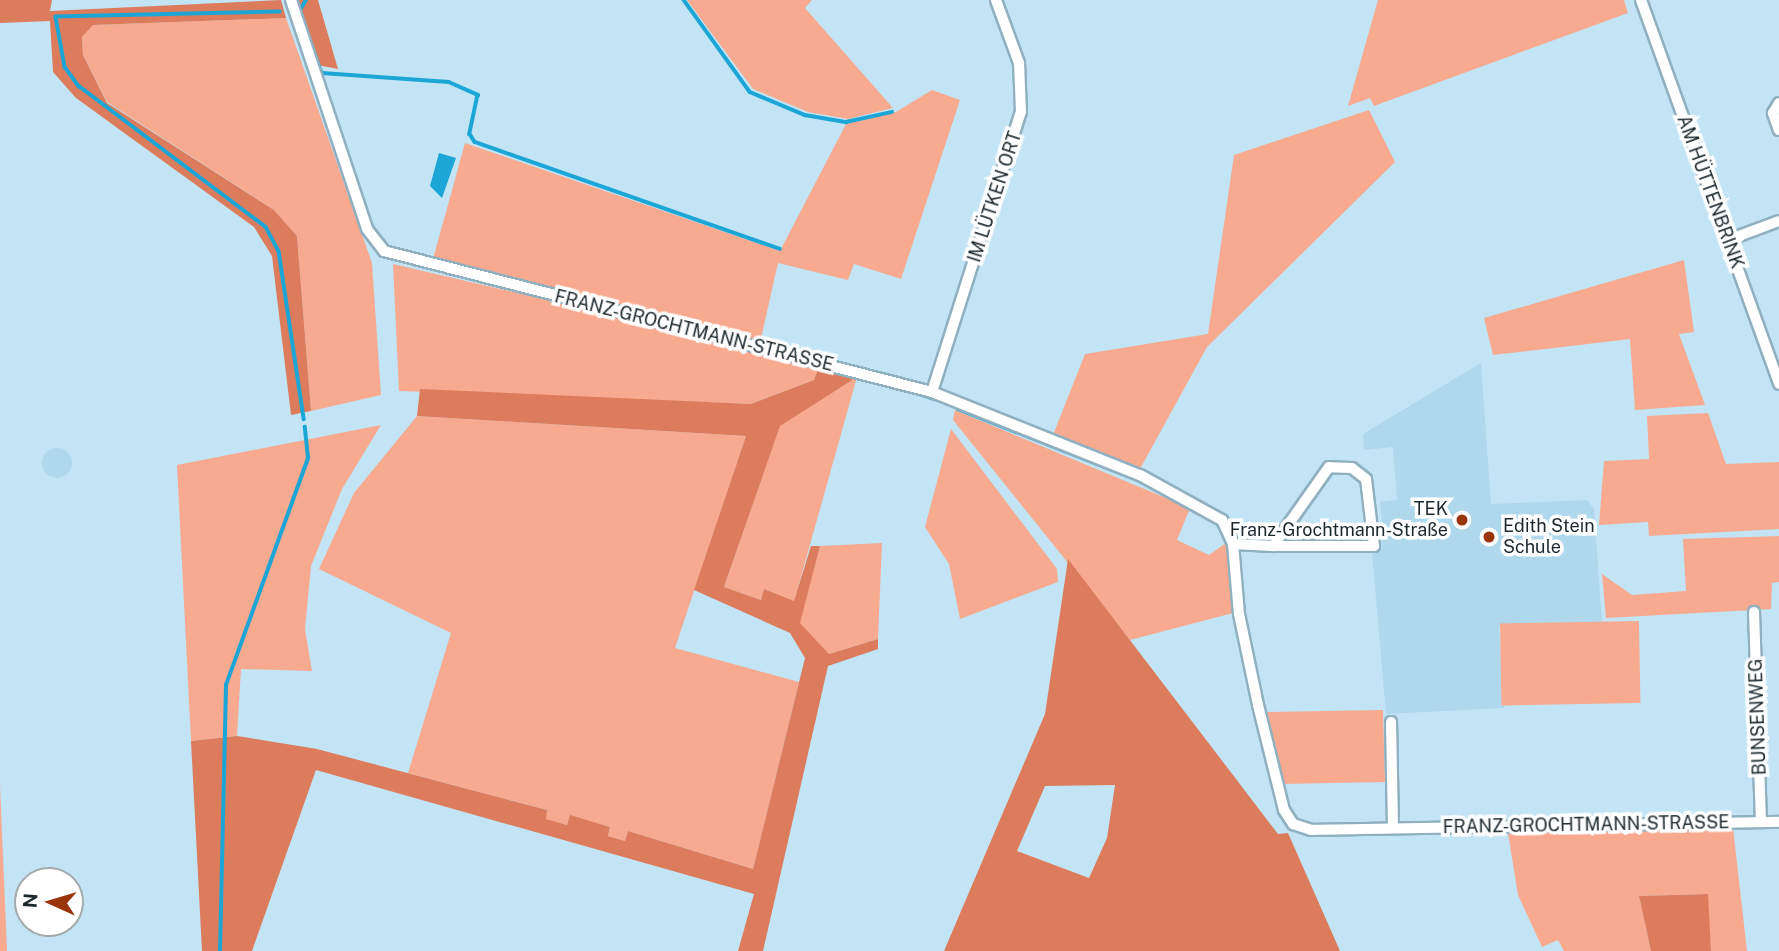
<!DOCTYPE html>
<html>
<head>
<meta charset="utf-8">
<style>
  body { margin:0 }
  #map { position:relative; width:1779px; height:951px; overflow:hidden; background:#c3e4f5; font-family:"Public Sans",sans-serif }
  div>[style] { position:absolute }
  .built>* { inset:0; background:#afd8ec }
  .round { border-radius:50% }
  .green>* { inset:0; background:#f7aa90; transform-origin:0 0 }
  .forest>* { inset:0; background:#dc7c5c }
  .water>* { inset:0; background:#1ca6d6 }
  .stream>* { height:3.5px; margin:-1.75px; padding:0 1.75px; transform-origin:1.75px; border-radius:1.75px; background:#1ca6d6 }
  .roads { filter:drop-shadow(2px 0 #90b0c0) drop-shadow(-2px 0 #90b0c0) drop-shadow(0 2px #90b0c0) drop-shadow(0 -2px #90b0c0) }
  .minor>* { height:10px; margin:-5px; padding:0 5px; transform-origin:5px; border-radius:5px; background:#fff }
  .dots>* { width:19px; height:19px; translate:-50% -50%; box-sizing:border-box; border:4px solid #fff; border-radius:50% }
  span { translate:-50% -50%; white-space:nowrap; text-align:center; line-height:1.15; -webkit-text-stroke:7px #fff; paint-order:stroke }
  .street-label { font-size:18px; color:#1c282e }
  .poi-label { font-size:18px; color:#1c282e }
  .right { translate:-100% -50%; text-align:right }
  .left { translate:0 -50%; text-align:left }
  .north { position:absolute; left:14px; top:867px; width:70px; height:70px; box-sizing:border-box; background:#fff; border:2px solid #a4a9ab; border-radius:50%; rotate:274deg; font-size:19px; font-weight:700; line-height:28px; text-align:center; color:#1c282e }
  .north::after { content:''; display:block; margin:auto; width:24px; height:32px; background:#9b350b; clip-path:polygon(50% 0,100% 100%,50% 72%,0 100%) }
</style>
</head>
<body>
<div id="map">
  <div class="built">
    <div style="clip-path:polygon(1481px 363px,1491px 504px,1587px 500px,1594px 509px,1602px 622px,1499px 627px,1504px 708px,1386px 714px,1372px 553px,1380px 552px,1383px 534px,1380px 502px,1397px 500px,1393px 447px,1364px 450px,1363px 434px)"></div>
    <div class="round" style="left:42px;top:448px;width:30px;height:30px"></div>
  </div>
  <div class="green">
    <div style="clip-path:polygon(687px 0,812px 0,805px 8px,893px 108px,848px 119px,808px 112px,753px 89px)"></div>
    <div style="clip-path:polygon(1378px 0,1624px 0,1628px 13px,1374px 106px,1370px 98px,1348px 106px)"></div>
    <div style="clip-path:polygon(286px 18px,372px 263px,381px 395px,311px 411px,297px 236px,274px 210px,107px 102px,83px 55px,82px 37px,93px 25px)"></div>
    <div style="clip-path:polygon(932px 90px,960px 100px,901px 279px,854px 264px,848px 280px,778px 263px,760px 343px,433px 259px,465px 143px,780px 251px,846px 124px,896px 112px)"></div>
    <div style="clip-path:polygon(1369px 110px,1395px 162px,1207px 347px,1140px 469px,1053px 435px,1085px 354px,1208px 334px,1234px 155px)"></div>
    <div style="clip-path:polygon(1684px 260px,1694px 332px,1679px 334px,1705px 405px,1635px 410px,1630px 339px,1493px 355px,1484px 318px)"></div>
    <div style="clip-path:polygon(393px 264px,556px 302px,819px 367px,814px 380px,751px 404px,399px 391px)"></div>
    <div style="clip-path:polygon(857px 377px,794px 602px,764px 589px,761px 600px,724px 587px,780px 425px)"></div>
    <div style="clip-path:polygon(955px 410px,1190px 508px,1177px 540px,1209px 555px,1226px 543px,1233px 613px,1130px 640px,953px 420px)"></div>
    <div style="clip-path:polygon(1708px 413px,1726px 464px,1779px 462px,1779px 529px,1649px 536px,1648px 522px,1599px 525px,1604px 461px,1649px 459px,1647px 416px)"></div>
    <div style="clip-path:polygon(417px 416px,746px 436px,675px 648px,799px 682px,753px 869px,628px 831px,625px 841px,608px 836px,610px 827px,570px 816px,567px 825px,545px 819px,547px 810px,408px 773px,451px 633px,319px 569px,354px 493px)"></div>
    <div style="clip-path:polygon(381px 425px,342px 489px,311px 566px,305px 629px,312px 671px,241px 669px,237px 736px,191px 741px,177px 465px)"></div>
    <div style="clip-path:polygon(951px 429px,1057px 569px,1058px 582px,960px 619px,949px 564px,925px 527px)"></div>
    <div style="clip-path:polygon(1779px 536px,1779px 582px,1772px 583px,1771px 609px,1606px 618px,1602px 574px,1632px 595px,1686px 591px,1683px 539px)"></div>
    <div style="clip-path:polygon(882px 543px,878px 639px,829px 654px,799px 623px,820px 546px)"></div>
    <div style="left:1639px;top:621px;width:82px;height:139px;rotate:89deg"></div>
    <div style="clip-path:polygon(1383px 710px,1385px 782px,1282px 784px,1265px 712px)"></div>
    <div style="clip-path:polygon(0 785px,7px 951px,0 951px)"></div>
    <div style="clip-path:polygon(1733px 828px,1747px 951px,1711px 951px,1707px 894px,1639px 896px,1651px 951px,1564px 951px,1558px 940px,1542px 947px,1518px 895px,1508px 833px)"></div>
  </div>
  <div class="forest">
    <div style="clip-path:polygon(0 0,52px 0,50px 11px,281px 0,286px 18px,93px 25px,82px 37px,83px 55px,107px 103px,274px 210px,297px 236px,311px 411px,291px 415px,272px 256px,254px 227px,76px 98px,53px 72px,50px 21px,0 23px)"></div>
    <div style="clip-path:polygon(298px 0,318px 0,338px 69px,317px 65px)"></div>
    <div style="clip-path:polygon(819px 367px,857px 377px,780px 426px,724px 587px,761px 600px,764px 589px,794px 601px,811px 546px,820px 546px,800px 623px,829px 654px,878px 639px,878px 649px,828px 666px,763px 951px,738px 951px,754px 894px,316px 770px,252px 951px,202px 951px,191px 741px,237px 736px,317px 749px,547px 810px,546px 819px,567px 825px,570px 815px,610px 827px,608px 836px,625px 841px,628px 831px,753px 869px,805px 658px,790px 633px,694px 590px,746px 436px,417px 416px,420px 389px,751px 404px,814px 380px)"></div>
    <div style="clip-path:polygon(evenodd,1068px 559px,1278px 834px,1288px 833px,1340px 951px,944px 951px,1045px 714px,1068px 559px,1115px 785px,1107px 838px,1089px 878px,1017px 851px,1045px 786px,1115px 785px)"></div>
    <div style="clip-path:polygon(1708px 894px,1711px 951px,1651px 951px,1639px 896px)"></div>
  </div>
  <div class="water">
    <div style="clip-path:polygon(439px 153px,456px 158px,442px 198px,430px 186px)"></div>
  </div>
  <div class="stream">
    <div style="left:684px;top:0;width:113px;rotate:54.3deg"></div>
    <div style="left:750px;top:92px;width:60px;rotate:22.7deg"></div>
    <div style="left:805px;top:115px;width:42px;rotate:9.7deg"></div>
    <div style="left:846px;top:122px;width:47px;rotate:-12.3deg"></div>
    <div style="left:300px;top:10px;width:12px;rotate:-59deg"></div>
    <div style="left:280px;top:12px;width:224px;rotate:178.7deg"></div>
    <div style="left:56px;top:17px;width:51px;rotate:79.8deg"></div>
    <div style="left:65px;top:67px;width:24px;rotate:54deg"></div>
    <div style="left:79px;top:86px;width:234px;rotate:37deg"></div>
    <div style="left:266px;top:227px;width:27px;rotate:62deg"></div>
    <div style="left:279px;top:251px;width:170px;rotate:81.5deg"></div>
    <div style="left:307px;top:32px;width:44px;rotate:69.9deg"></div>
    <div style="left:322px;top:73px;width:127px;rotate:4.1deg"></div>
    <div style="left:449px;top:82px;width:32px;rotate:24deg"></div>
    <div style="left:478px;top:95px;width:40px;rotate:102deg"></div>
    <div style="left:470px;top:134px;width:9px;rotate:58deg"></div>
    <div style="left:475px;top:142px;width:323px;rotate:19.3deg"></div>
    <div style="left:910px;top:391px;width:25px;rotate:18deg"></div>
    <div style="left:958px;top:409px;width:177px;rotate:21.5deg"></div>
    <div style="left:220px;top:951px;width:266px;rotate:-88.7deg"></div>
    <div style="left:226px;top:685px;width:241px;rotate:-70.1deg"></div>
    <div style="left:308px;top:458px;width:31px;rotate:-96deg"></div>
  </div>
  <div class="roads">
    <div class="minor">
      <div style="left:291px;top:0;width:241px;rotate:71.6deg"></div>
      <div style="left:367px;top:229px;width:28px;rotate:52deg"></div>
      <div style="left:384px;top:251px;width:566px;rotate:14.43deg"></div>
      <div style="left:932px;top:392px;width:224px;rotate:21.8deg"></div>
      <div style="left:1140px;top:475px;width:94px;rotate:28.8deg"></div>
      <div style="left:1222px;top:520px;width:26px;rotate:65deg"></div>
      <div style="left:1233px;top:544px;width:70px;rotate:85.1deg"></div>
      <div style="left:1239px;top:614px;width:93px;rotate:78.2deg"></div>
      <div style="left:1258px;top:705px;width:108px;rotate:76.1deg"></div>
      <div style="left:1284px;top:810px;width:17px;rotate:57deg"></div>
      <div style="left:1293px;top:824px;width:19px;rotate:18deg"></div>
      <div style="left:1311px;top:830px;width:468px;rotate:-1deg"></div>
      <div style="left:1641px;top:0;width:408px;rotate:70.2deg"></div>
      <div style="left:1779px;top:103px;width:12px;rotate:121deg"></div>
      <div style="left:1773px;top:113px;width:18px;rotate:71deg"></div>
      <div style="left:1728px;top:240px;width:54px;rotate:-20.4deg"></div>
      <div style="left:932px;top:392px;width:294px;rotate:-72.4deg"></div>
      <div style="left:1021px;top:112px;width:49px;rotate:-92.3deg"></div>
      <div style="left:1019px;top:63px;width:67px;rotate:-110.1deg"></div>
      <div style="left:1233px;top:544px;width:40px;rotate:2.9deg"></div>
      <div style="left:1273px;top:546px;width:101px"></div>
      <div style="left:1374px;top:546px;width:67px;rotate:-96.8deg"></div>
      <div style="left:1366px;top:479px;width:18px;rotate:-142deg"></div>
      <div style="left:1352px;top:468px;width:23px;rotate:-178deg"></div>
      <div style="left:1329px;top:467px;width:97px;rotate:125.3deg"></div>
      <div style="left:1754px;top:612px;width:210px;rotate:88.1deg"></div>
      <div style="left:1391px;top:722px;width:106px;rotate:88.9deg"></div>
    </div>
  </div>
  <div class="dots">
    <div style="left:1462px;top:520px;background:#9b350b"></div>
    <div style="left:1489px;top:537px;background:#9b350b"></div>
  </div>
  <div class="street-label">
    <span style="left:1710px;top:192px;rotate:70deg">AM HÜTTENBRINK</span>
    <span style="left:995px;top:197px;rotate:-72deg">IM LÜTKEN ORT</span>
    <span style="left:694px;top:331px;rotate:14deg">FRANZ-GROCHTMANN-STRASSE</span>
    <span style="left:1758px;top:717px;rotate:-92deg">BUNSENWEG</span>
    <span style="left:1586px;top:825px;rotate:-1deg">FRANZ-GROCHTMANN-STRASSE</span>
  </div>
  <div class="poi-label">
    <span class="right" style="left:1448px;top:520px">TEK<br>Franz-Grochtmann-Straße</span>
    <span class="left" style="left:1503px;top:537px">Edith Stein<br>Schule</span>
  </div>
  <div class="north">N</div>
</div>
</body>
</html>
